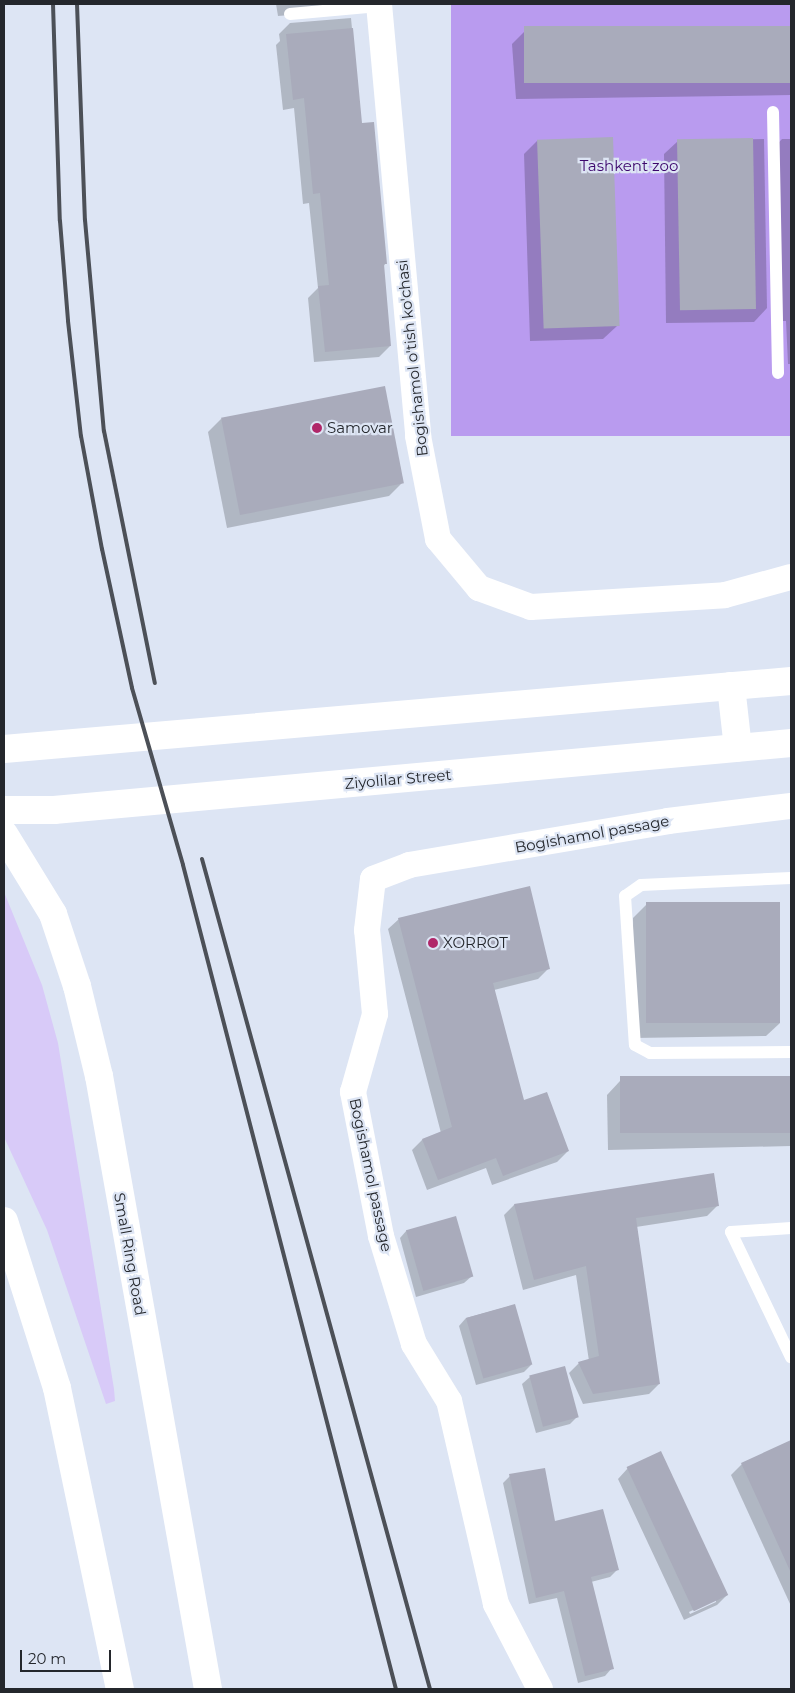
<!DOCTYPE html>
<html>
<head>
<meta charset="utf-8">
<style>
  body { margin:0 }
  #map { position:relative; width:795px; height:1693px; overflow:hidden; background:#dde5f4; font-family:Montserrat,sans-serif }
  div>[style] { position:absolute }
  .green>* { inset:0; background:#d8caf8 }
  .forest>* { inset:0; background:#b99bef; transform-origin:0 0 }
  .shadow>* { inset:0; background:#0003 }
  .building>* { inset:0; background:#a9abbb; transform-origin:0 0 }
  .lane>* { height:12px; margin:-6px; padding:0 6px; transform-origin:6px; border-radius:6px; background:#fff }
  .street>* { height:26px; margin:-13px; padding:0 13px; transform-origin:13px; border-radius:13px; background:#fff }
  .secondary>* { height:28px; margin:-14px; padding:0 14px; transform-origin:14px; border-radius:14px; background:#fff }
  .highway>* { height:28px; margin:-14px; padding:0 14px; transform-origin:14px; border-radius:14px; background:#fff }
  .rail>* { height:4px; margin:-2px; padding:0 2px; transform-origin:2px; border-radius:2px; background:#4c5057 }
  .dots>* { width:14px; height:14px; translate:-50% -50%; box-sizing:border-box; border:2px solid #dde5f4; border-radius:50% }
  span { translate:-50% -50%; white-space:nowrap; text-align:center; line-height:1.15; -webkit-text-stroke:4.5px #dde5f4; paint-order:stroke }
  .park-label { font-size:15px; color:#3c066c }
  .street-label { font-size:15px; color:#24272c }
  .poi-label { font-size:15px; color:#24272c }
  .left { translate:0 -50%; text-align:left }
  .frame { position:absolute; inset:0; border:5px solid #24272c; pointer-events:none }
  .scale { position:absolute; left:20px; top:1650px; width:91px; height:22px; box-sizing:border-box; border:2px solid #24272c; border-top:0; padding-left:6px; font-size:15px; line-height:18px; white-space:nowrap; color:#24272c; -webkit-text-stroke:4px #dde5f4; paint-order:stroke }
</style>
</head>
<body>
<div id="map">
  <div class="green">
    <div style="clip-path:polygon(4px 892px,42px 985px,58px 1043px,114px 1389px,115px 1401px,106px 1404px,47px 1230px,4px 1137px)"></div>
  </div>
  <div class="forest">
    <div style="left:451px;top:4px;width:340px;height:432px"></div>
  </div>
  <div class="shadow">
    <div style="clip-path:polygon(276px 4px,346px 4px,339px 11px,278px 16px)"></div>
    <div style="clip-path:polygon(351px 18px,361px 124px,386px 263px,383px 267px,390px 346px,379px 357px,314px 362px,308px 298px,318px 288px,309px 203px,303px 204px,294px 108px,283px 110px,276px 45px,280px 41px,279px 34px,290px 23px)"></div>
    <div style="clip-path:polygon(791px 27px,791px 95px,516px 99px,512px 44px,525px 31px)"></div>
    <div style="clip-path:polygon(764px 139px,767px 308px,754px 322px,666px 323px,664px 154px,678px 141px)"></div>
    <div style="clip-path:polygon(782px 139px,791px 139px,791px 364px,788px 364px,786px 321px,772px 321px,769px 153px)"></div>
    <div style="clip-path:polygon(538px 140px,617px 326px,603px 339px,530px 341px,524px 154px)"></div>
    <div style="clip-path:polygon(221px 419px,403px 482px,389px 496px,227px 528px,208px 432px)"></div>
    <div style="clip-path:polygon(646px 905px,780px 1023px,766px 1036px,634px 1038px,633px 918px)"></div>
    <div style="clip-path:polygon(399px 919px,549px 968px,538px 979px,494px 990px,523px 1102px,568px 1151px,557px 1162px,492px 1185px,486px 1168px,427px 1190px,412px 1150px,422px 1140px,441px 1133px,388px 929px)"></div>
    <div style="clip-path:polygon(791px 1077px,791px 1146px,608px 1150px,607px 1095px,620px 1081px)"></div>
    <div style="clip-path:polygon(514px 1205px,717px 1206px,707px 1216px,636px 1227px,659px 1384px,649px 1394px,583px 1404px,569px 1373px,579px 1363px,589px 1361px,576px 1275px,523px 1290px,504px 1215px)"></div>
    <div style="clip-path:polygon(407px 1230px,472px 1276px,464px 1283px,416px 1297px,400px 1238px)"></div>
    <div style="clip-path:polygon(514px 1305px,531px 1365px,524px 1372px,476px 1385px,459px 1326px,466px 1318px)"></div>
    <div style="clip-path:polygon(530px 1377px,577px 1417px,570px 1424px,536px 1433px,522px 1384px)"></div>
    <div style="clip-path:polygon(791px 1442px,791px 1606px,731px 1475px,742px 1464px)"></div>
    <div style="clip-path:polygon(evenodd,628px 1468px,727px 1595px,717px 1605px,684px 1620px,618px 1479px,628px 1468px,716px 1599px,716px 1602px,690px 1614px,689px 1612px,716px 1599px)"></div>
    <div style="clip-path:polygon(510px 1476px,554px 1523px,617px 1570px,610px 1577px,591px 1582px,612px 1668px,605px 1676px,578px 1683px,557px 1598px,529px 1604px,503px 1483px)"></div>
  </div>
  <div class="building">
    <div style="left:791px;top:26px;width:57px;height:267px;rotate:90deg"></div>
    <div style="clip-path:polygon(353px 28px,362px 123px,374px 122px,387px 264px,384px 264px,391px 346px,325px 352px,318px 286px,329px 285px,320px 193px,313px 194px,304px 98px,293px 100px,286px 34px)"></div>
    <div style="left:613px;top:137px;width:189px;height:76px;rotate:88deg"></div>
    <div style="left:753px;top:138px;width:171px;height:76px;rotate:89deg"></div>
    <div style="left:385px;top:386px;width:99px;height:167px;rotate:79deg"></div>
    <div style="clip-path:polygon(530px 886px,550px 969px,493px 983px,524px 1100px,547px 1092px,569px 1151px,503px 1176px,496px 1158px,438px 1180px,422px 1139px,452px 1127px,398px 918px)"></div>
    <div style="left:780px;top:902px;width:121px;height:134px;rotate:90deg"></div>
    <div style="left:791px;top:1076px;width:57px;height:171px;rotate:90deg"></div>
    <div style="clip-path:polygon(714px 1173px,719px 1206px,636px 1218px,660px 1384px,593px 1394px,578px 1362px,599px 1356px,586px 1266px,534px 1280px,514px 1204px)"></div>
    <div style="left:456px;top:1216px;width:63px;height:52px;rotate:74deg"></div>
    <div style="left:515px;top:1304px;width:63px;height:51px;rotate:74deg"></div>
    <div style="left:565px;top:1366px;width:53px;height:37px;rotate:75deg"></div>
    <div style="clip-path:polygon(791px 1440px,791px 1573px,741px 1463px)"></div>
    <div style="left:661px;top:1451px;width:159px;height:38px;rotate:65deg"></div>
    <div style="clip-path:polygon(545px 1468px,555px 1521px,603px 1509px,619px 1570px,591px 1577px,614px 1669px,585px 1676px,564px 1591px,536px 1598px,509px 1474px)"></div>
  </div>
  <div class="lane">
    <div style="left:290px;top:14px;width:89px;rotate:-5.1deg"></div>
    <div style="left:773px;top:112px;width:261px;rotate:88.9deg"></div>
    <div style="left:791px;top:878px;width:150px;rotate:177.3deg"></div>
    <div style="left:641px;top:885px;width:19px;rotate:145deg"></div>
    <div style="left:625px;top:896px;width:149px;rotate:86.2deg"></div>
    <div style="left:635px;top:1045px;width:17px;rotate:28deg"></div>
    <div style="left:650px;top:1053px;width:141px;rotate:-0.4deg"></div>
    <div style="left:791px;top:1228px;width:60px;rotate:176.2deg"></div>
    <div style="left:731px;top:1232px;width:139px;rotate:64.4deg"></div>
  </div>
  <div class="street">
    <div style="left:379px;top:4px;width:434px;rotate:84.8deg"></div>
    <div style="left:418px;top:436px;width:105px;rotate:79deg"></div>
    <div style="left:438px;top:539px;width:64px;rotate:50.1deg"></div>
    <div style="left:479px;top:588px;width:55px;rotate:20.1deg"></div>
    <div style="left:531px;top:607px;width:194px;rotate:-3.5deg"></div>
    <div style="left:725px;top:595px;width:68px;rotate:-15.3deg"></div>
    <div style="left:540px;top:1689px;width:96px;rotate:-117.4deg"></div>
    <div style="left:496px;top:1604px;width:208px;rotate:-103deg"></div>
    <div style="left:449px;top:1401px;width:67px;rotate:-121.6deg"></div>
    <div style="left:414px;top:1344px;width:113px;rotate:-107deg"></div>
    <div style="left:381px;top:1236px;width:147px;rotate:-101deg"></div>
    <div style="left:353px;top:1092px;width:81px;rotate:-74.2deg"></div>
    <div style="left:375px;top:1014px;width:84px;rotate:-95.4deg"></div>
    <div style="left:367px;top:930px;width:51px;rotate:-83.3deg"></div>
    <div style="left:373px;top:879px;width:39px;rotate:-21deg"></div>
    <div style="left:409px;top:865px;width:263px;rotate:-9.6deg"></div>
    <div style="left:668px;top:821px;width:124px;rotate:-7deg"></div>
  </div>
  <div class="secondary">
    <div style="left:731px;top:686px;width:62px;rotate:83.6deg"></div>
    <div style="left:4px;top:749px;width:790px;rotate:-4.94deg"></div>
    <div style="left:4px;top:810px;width:50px"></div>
    <div style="left:54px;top:810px;width:740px;rotate:-5.19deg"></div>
  </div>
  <div class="highway">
    <div style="left:4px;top:834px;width:94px;rotate:58.5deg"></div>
    <div style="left:53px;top:914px;width:76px;rotate:71.6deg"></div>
    <div style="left:77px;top:986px;width:93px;rotate:76.3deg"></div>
    <div style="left:99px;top:1076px;width:623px;rotate:79.92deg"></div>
    <div style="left:4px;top:1221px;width:175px;rotate:72.4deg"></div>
    <div style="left:57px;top:1388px;width:308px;rotate:78.2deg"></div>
  </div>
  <div class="rail">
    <div style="left:53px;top:4px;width:217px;rotate:88.2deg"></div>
    <div style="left:60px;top:221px;width:100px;rotate:85.4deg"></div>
    <div style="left:68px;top:321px;width:116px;rotate:83.6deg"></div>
    <div style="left:81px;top:436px;width:115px;rotate:79.5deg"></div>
    <div style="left:102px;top:549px;width:142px;rotate:77.8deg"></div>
    <div style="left:132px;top:688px;width:184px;rotate:73.9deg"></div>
    <div style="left:183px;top:865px;width:851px;rotate:75.51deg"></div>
    <div style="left:77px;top:4px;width:216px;rotate:87.9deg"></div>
    <div style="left:85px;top:220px;width:212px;rotate:84.9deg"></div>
    <div style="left:104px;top:431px;width:257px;rotate:78.6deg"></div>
    <div style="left:202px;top:859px;width:861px;rotate:74.64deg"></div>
  </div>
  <div class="dots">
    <div style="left:317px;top:428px;background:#b02769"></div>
    <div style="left:433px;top:943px;background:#b02769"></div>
  </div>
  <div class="park-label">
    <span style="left:629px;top:166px">Tashkent zoo</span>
  </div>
  <div class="street-label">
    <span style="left:412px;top:358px;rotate:-96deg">Bogishamol o'tish ko'chasi</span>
    <span style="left:398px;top:779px;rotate:-5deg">Ziyolilar Street</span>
    <span style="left:592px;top:834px;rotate:-10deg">Bogishamol passage</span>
    <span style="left:371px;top:1175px;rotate:78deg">Bogishamol passage</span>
    <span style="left:130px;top:1254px;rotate:80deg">Small Ring Road</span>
  </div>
  <div class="poi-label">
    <span class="left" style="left:327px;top:428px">Samovar</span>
    <span class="left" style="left:443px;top:943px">XORROT</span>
  </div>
  <div class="frame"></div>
  <div class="scale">20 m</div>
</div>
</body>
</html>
